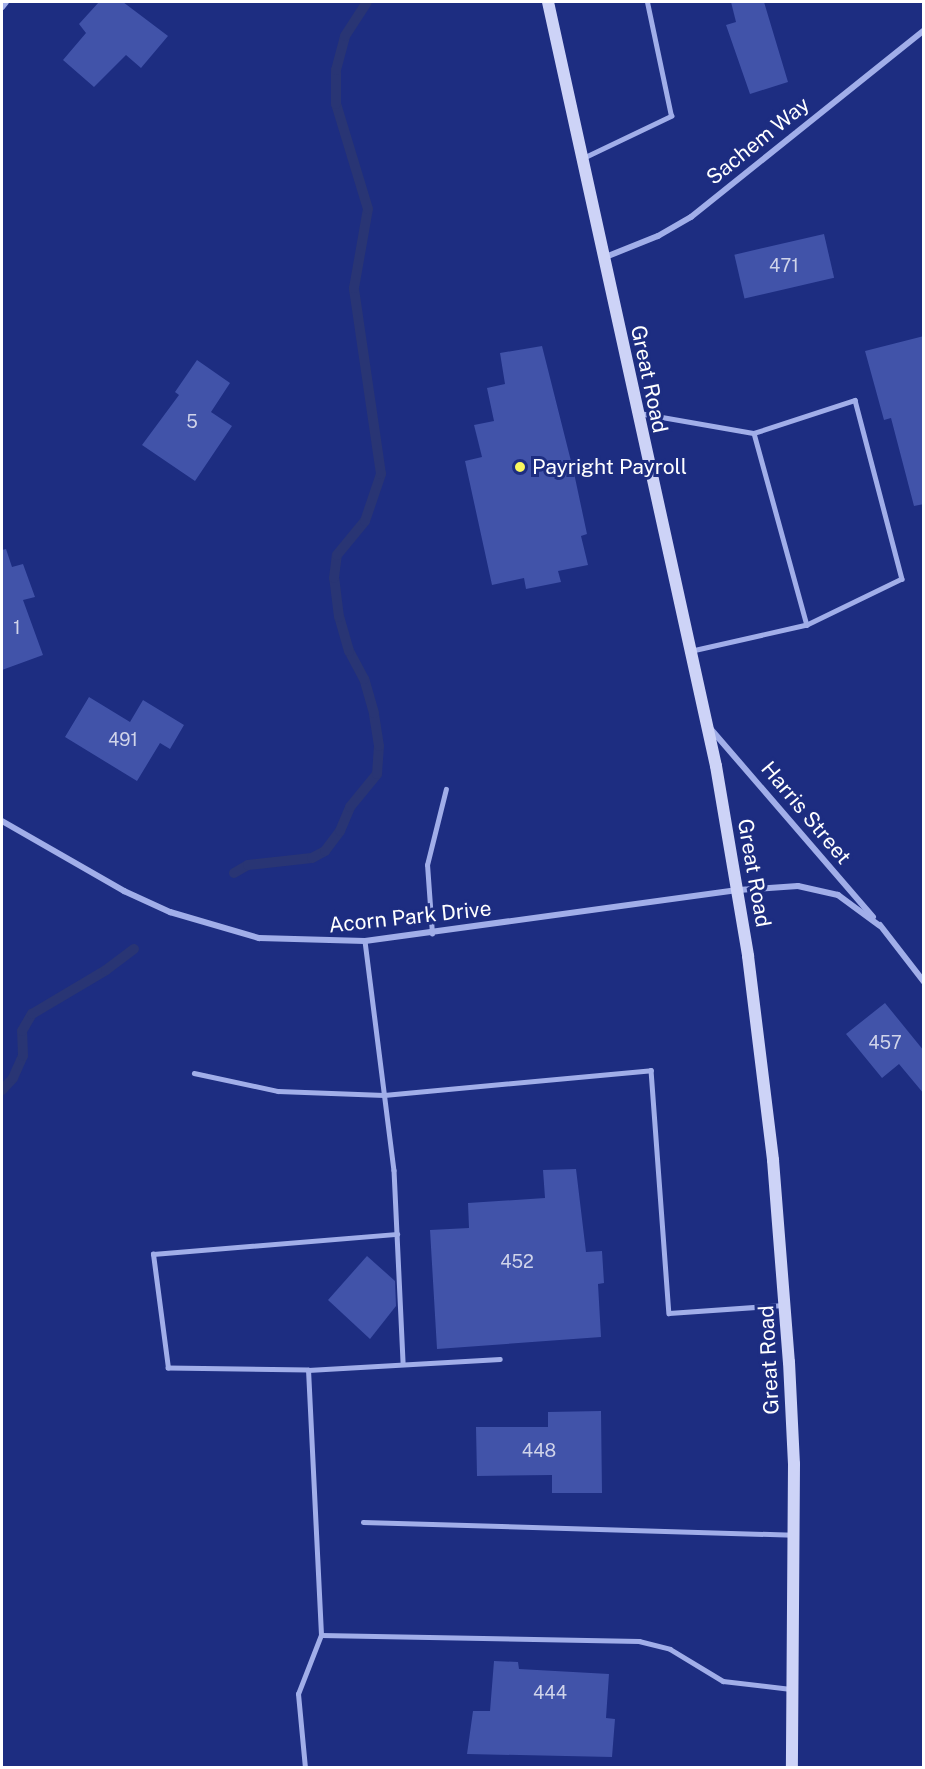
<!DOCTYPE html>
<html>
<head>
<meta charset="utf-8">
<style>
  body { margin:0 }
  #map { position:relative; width:925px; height:1769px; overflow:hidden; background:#1d2d81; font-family:"Public Sans",sans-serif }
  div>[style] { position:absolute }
  .stream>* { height:10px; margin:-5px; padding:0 5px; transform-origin:5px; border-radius:5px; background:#293574 }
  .building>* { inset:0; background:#4153a9; transform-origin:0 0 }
  .lane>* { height:4.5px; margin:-2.25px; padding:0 2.25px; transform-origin:2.25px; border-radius:2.25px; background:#a1aee9 }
  .street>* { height:6px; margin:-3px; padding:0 3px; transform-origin:3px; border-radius:3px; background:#a1aee9 }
  .secondary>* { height:12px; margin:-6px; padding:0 6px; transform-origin:6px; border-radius:6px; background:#cdd3f7 }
  .dots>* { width:16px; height:16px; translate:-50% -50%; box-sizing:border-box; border:3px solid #1d2d81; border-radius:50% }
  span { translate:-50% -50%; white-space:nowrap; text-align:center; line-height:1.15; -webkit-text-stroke:6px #1d2d81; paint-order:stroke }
  .number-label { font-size:18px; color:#d0d4ea }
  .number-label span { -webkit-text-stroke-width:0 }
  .street-label { font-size:21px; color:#fff }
  .poi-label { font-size:21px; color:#fff }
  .left { translate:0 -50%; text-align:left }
  .frame { position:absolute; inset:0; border:3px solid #fff; pointer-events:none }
</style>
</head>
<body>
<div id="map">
  <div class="stream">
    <div style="left:234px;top:873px;width:16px;rotate:-30deg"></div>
    <div style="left:248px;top:865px;width:64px;rotate:-6.2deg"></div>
    <div style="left:312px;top:858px;width:15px;rotate:-28deg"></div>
    <div style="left:325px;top:851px;width:25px;rotate:-53deg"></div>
    <div style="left:340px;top:831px;width:26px;rotate:-67deg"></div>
    <div style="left:350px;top:807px;width:43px;rotate:-50.7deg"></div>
    <div style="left:377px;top:774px;width:28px;rotate:-86deg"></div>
    <div style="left:379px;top:746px;width:33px;rotate:-99deg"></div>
    <div style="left:374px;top:713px;width:35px;rotate:-106deg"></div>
    <div style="left:364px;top:679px;width:32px;rotate:-118deg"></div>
    <div style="left:349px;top:651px;width:35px;rotate:-106deg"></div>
    <div style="left:339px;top:617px;width:39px;rotate:-97deg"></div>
    <div style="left:334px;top:578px;width:23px;rotate:-83deg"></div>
    <div style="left:337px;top:555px;width:44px;rotate:-50.5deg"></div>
    <div style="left:365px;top:521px;width:50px;rotate:-71.2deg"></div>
    <div style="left:381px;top:474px;width:188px;rotate:-98.3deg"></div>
    <div style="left:354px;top:288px;width:80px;rotate:-80deg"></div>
    <div style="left:368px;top:209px;width:110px;rotate:-106.9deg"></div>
    <div style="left:336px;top:104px;width:34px;rotate:-90deg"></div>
    <div style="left:336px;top:70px;width:35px;rotate:-75deg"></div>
    <div style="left:345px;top:36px;width:40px;rotate:-57.1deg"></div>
    <div style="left:2px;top:1090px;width:16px;rotate:-47deg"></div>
    <div style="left:13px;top:1078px;width:24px;rotate:-66deg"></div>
    <div style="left:23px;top:1056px;width:25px;rotate:-92deg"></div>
    <div style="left:22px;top:1031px;width:20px;rotate:-60deg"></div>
    <div style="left:32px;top:1014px;width:86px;rotate:-30.7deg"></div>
    <div style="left:106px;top:970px;width:35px;rotate:-37deg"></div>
  </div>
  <div class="building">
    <div style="clip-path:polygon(99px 2px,123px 2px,168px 36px,141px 68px,126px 55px,94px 87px,63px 60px,86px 33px,79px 24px)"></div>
    <div style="clip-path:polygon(731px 2px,764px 2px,788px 82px,750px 94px,726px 25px,736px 22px)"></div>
    <div style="left:824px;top:234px;width:45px;height:92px;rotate:77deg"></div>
    <div style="clip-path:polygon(924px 336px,924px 504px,914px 506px,891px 418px,884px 420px,865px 351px)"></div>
    <div style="clip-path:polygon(542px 346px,574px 473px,587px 534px,581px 536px,588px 565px,558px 571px,561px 582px,526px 589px,524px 578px,492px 585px,465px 461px,482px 457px,474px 425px,494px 421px,487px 388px,505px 384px,500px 353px)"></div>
    <div style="clip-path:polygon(197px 360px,230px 383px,211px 412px,232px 426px,195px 481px,142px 445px,179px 395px,175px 392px)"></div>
    <div style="clip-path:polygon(6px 549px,12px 567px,23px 564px,35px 597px,23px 600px,43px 655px,2px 670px,2px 550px)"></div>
    <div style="clip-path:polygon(89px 697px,130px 722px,143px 700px,184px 725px,170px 749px,160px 743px,137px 781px,65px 737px)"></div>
    <div style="clip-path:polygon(885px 1003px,924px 1051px,924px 1094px,899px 1064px,882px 1078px,846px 1034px)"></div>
    <div style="clip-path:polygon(576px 1169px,586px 1252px,602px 1251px,604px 1283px,598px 1284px,601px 1337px,437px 1349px,430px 1230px,469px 1228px,468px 1203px,545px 1198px,543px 1170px)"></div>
    <div style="clip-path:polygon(367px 1256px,395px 1281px,396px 1306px,370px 1339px,328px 1300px)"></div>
    <div style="clip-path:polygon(601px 1411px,602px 1493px,552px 1493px,552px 1475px,477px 1476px,476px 1427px,548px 1427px,548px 1412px)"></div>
    <div style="clip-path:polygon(494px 1661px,518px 1662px,519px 1669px,609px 1674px,606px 1718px,615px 1719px,612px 1757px,467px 1754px,473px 1711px,490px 1711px)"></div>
  </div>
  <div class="lane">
    <div style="left:583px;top:158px;width:98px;rotate:-25.5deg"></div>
    <div style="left:671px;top:116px;width:116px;rotate:-101.9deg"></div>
    <div style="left:639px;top:413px;width:117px;rotate:9.9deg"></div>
    <div style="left:754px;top:433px;width:106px;rotate:-18.1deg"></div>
    <div style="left:855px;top:400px;width:185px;rotate:75.3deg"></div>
    <div style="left:902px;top:579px;width:106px;rotate:154.2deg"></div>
    <div style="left:807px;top:625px;width:117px;rotate:167.2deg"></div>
    <div style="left:754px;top:433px;width:199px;rotate:74.6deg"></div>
    <div style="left:432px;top:934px;width:69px;rotate:-94.1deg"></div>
    <div style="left:427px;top:865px;width:78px;rotate:-76deg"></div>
    <div style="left:365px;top:941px;width:231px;rotate:82.8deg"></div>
    <div style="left:394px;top:1170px;width:194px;rotate:87.3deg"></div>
    <div style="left:194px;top:1073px;width:86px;rotate:12.1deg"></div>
    <div style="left:278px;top:1091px;width:106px;rotate:2.2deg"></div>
    <div style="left:384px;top:1095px;width:268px;rotate:-5.3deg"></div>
    <div style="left:651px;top:1070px;width:244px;rotate:85.8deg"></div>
    <div style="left:669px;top:1313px;width:115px;rotate:-4deg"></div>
    <div style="left:308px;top:1370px;width:140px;rotate:-179.2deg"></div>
    <div style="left:168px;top:1368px;width:115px;rotate:-97.5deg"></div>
    <div style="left:153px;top:1254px;width:245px;rotate:-4.7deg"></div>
    <div style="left:363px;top:1522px;width:430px;rotate:1.7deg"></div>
    <div style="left:321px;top:1635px;width:318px;rotate:1.1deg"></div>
    <div style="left:639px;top:1641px;width:32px;rotate:14deg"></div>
    <div style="left:670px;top:1649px;width:62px;rotate:31.1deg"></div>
    <div style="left:723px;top:1681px;width:68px;rotate:6.7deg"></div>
    <div style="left:305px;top:1768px;width:74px;rotate:-95.4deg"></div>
    <div style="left:298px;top:1694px;width:63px;rotate:-68.7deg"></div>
    <div style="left:321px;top:1635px;width:265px;rotate:-92.8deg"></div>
    <div style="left:308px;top:1370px;width:192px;rotate:-3.3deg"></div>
  </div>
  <div class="street">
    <div style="left:2px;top:7px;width:6px;rotate:-51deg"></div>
    <div style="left:603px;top:258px;width:59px;rotate:-21.8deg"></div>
    <div style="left:658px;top:236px;width:38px;rotate:-30deg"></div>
    <div style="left:691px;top:217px;width:299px;rotate:-38.7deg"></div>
    <div style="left:709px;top:727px;width:251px;rotate:49.2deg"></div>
    <div style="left:2px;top:821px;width:141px;rotate:29.8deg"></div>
    <div style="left:124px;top:891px;width:51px;rotate:24.5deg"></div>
    <div style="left:170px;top:912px;width:93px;rotate:16.3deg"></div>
    <div style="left:259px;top:938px;width:106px;rotate:1.6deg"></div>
    <div style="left:365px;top:941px;width:376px;rotate:-7.8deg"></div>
    <div style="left:738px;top:890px;width:60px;rotate:-3.8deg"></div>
    <div style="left:798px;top:886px;width:41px;rotate:12.7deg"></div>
    <div style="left:838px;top:895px;width:52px;rotate:36.4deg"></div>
    <div style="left:880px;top:925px;width:72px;rotate:52.3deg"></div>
  </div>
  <div class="secondary">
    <div style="left:548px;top:2px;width:782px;rotate:77.6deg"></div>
    <div style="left:716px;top:766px;width:193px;rotate:80.4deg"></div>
    <div style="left:748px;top:956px;width:206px;rotate:83deg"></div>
    <div style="left:773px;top:1160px;width:203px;rotate:85.5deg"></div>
    <div style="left:789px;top:1362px;width:102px;rotate:87.2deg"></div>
    <div style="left:794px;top:1464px;width:304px;rotate:90.4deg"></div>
  </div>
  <div class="dots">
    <div style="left:520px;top:467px;background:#f9f75f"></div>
  </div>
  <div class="number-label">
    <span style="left:784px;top:266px">471</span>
    <span style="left:192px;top:422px">5</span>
    <span style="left:17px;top:628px">1</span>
    <span style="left:123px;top:740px">491</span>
    <span style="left:885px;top:1043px">457</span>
    <span style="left:517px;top:1262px">452</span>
    <span style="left:539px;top:1451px">448</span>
    <span style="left:550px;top:1693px">444</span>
  </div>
  <div class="street-label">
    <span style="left:758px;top:141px;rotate:-39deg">Sachem Way</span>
    <span style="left:649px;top:379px;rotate:78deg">Great Road</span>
    <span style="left:806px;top:813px;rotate:50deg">Harris Street</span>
    <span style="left:754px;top:873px;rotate:80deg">Great Road</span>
    <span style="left:410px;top:917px;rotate:-6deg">Acorn Park Drive</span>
    <span style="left:769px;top:1360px;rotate:-93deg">Great Road</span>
  </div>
  <div class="poi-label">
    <span class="left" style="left:532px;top:467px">Payright Payroll</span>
  </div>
  <div class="frame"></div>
</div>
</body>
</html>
